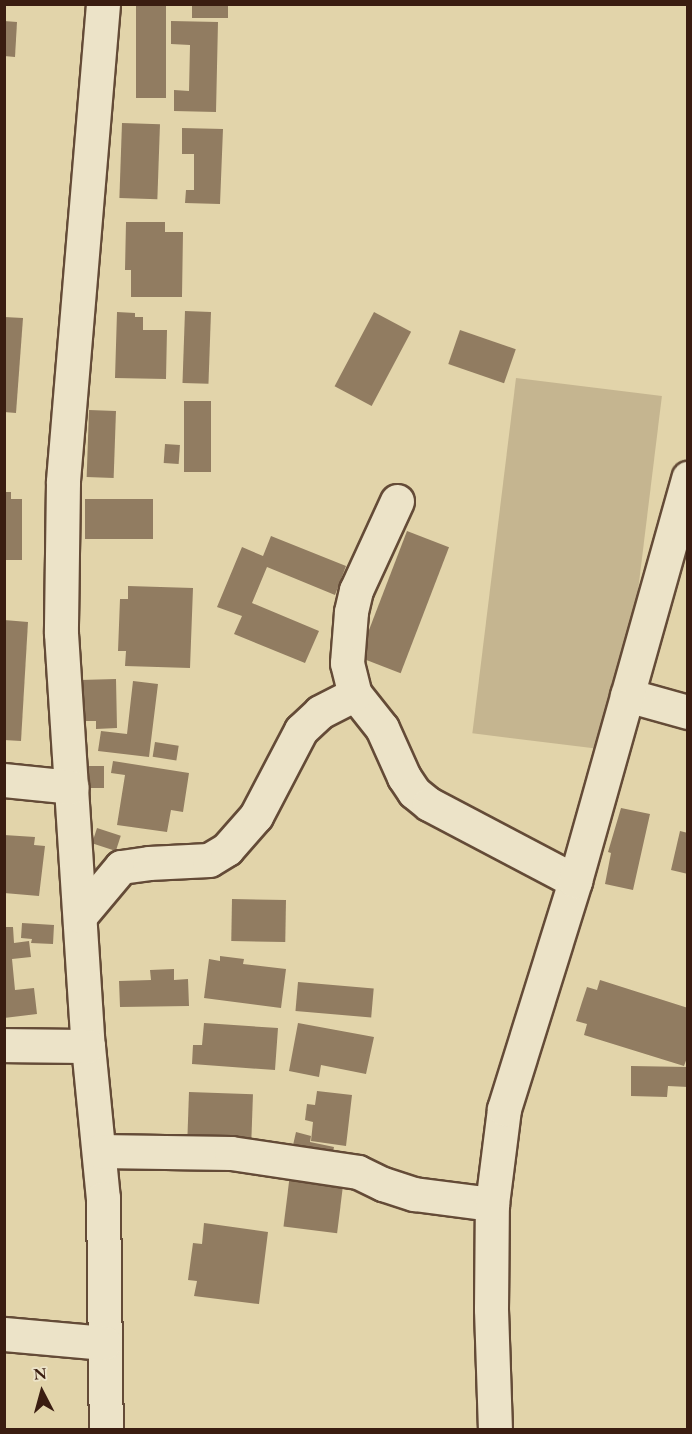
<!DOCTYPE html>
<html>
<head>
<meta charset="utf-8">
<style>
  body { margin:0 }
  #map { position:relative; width:692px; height:1434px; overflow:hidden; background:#e2d4aa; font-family:"EB Garamond",serif }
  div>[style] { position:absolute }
  .green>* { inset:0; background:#c5b590; transform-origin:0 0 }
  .building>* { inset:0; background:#917c61; transform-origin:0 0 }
  .roads { filter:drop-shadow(2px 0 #644b37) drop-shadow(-2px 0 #644b37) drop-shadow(0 2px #644b37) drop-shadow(0 -2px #644b37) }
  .minor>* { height:33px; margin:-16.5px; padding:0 16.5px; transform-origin:16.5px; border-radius:16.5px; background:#ece3c8 }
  span { translate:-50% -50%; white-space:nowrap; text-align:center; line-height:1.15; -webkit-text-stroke:6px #ece3c8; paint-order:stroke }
  .frame { position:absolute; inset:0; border:6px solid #3a1d11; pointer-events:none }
  .north { position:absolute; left:12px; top:1362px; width:60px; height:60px; -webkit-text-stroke:4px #ece3c8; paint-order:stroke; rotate:354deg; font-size:16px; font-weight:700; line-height:24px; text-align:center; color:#3a1d11 }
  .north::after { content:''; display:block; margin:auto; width:21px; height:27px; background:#3a1d11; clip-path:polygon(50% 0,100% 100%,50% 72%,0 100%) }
</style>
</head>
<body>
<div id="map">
  <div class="green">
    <div style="left:516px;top:378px;width:147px;height:358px;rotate:7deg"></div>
  </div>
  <div class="building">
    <div style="left:136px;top:4px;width:30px;height:94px"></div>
    <div style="left:192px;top:4px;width:36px;height:14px"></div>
    <div style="clip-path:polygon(4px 21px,17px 22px,15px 57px,4px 56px)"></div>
    <div style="clip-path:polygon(171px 21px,218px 22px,216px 112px,174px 111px,174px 90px,189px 91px,190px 45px,171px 44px)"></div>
    <div style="left:122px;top:123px;width:38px;height:75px;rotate:2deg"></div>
    <div style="clip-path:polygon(182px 128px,223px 129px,220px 204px,185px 203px,186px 190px,194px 190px,194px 154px,182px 154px)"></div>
    <div style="clip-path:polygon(126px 222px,165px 222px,165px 232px,183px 232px,182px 297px,131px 297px,131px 270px,125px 270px)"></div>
    <div style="left:185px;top:311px;width:26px;height:72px;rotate:2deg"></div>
    <div style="clip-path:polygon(117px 312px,135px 313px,135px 317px,143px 317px,143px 330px,167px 330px,166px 379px,115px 378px)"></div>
    <div style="left:374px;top:312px;width:42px;height:84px;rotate:28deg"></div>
    <div style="clip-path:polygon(4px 317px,23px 318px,16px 413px,4px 412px)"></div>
    <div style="left:460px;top:330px;width:59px;height:36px;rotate:19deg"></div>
    <div style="left:184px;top:401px;width:27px;height:71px"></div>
    <div style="left:89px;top:410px;width:27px;height:67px;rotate:2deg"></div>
    <div style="left:165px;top:444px;width:15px;height:19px;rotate:4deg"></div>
    <div style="clip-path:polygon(4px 492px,11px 492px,11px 499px,22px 499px,22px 560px,4px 560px)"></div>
    <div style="left:85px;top:499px;width:68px;height:40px"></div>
    <div style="left:407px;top:531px;width:45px;height:135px;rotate:21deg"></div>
    <div style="clip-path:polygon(271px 536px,346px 566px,335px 595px,267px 567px,252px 603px,319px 631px,305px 663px,234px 634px,242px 616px,217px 607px,242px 547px,263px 556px)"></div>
    <div style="clip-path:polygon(128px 586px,193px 588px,190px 668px,125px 666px,126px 651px,118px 651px,120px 599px,128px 599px)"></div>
    <div style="clip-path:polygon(4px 620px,28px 622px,21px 741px,4px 740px)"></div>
    <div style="clip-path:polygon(116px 679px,117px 728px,96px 729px,96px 721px,81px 721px,80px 680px)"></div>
    <div style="clip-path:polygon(133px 681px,158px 684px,149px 757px,98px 751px,101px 731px,127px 734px)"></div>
    <div style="left:155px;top:742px;width:24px;height:15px;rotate:9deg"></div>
    <div style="clip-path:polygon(113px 761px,189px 773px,183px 812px,171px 810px,167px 832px,117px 825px,125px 775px,111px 773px)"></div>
    <div style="left:104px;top:766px;width:22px;height:17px;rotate:90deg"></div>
    <div style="clip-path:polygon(621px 808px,650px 814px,633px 890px,605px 884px,611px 853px,608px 852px)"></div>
    <div style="left:97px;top:828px;width:25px;height:16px;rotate:18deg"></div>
    <div style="clip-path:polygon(680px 831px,688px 833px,688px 874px,671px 870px)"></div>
    <div style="clip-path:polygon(4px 835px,35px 837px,34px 845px,45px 846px,39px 896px,4px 893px)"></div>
    <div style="left:232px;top:899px;width:54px;height:42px;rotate:1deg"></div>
    <div style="clip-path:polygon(22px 923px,54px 925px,53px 944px,31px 943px,32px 939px,21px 938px)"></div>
    <div style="clip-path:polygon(4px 927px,13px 927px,14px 943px,29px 941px,31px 957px,12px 959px,15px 990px,34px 988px,37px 1014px,4px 1018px)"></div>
    <div style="clip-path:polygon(220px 956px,244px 959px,243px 964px,286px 969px,281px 1008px,204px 998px,209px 959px,220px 961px)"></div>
    <div style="clip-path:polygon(174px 969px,174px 980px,188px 979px,189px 1006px,120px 1007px,119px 981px,151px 980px,150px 970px)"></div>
    <div style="clip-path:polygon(600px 980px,688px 1008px,688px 1055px,684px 1066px,584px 1035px,587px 1024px,576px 1021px,582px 1002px,587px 987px,597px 990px)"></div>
    <div style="left:298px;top:982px;width:76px;height:29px;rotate:5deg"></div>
    <div style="clip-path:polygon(204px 1023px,278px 1028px,275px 1070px,192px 1064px,193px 1045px,202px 1045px)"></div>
    <div style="clip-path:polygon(298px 1023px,374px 1037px,366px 1074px,321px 1065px,319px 1077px,289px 1071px)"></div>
    <div style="clip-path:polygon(631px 1066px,688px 1067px,688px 1087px,668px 1086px,667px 1097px,631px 1096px)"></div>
    <div style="clip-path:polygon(317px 1091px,352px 1095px,346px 1146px,311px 1141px,313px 1122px,305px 1120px,307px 1104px,315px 1105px)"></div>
    <div style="left:189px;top:1092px;width:64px;height:52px;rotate:2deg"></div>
    <div style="clip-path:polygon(296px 1132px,311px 1136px,310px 1142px,334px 1147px,331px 1162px,291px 1154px)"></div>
    <div style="left:290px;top:1174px;width:54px;height:53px;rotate:7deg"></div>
    <div style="clip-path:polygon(204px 1223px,268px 1232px,259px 1304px,194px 1296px,197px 1281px,188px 1280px,193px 1243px,202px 1244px)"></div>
  </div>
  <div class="roads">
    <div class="minor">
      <div style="left:103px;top:4px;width:480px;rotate:94.8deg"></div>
      <div style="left:63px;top:482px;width:151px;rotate:90.8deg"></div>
      <div style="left:61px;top:633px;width:414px;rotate:86.3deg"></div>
      <div style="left:88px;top:1046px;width:153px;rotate:84.4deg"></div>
      <div style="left:103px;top:1198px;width:232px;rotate:89.3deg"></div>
      <div style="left:397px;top:501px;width:98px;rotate:114.7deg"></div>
      <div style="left:356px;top:590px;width:23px;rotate:103deg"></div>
      <div style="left:351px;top:612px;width:51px;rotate:94.5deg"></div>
      <div style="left:347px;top:663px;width:32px;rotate:76deg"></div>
      <div style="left:355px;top:694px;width:43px;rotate:51.5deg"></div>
      <div style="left:382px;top:728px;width:54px;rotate:65.8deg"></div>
      <div style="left:404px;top:777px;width:18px;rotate:56deg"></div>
      <div style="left:414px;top:792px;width:19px;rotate:39deg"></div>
      <div style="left:429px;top:804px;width:165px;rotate:27.8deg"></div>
      <div style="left:627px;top:695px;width:63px;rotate:15.6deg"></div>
      <div style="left:4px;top:780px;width:68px;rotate:5.9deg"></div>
      <div style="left:80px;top:916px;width:64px;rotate:-50.1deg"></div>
      <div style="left:121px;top:867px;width:28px;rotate:-8deg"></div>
      <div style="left:149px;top:863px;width:60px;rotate:-2.9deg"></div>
      <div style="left:209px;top:860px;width:21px;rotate:-31deg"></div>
      <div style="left:227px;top:849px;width:44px;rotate:-48.7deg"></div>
      <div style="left:256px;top:816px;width:97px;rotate:-62.4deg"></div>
      <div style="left:301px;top:730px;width:26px;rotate:-43deg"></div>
      <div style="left:320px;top:712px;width:39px;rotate:-27deg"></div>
      <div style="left:4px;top:1045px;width:84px;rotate:0.7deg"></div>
      <div style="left:99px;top:1151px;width:132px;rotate:0.9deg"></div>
      <div style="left:231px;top:1153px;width:128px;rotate:8.5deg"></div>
      <div style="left:358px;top:1172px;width:28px;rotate:26deg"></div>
      <div style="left:383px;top:1184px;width:33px;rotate:18deg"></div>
      <div style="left:414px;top:1194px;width:79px;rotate:7.3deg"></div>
      <div style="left:4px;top:1334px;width:101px;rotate:5.1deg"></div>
      <div style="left:495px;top:1430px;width:121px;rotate:-91.9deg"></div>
      <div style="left:491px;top:1309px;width:105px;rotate:-89.5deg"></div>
      <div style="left:492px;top:1204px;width:96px;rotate:-82.8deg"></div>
      <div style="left:504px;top:1109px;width:239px;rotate:-72.7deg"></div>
      <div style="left:575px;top:881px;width:419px;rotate:-74.3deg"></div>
    </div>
  </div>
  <div class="frame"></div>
  <div class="north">N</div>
</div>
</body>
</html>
